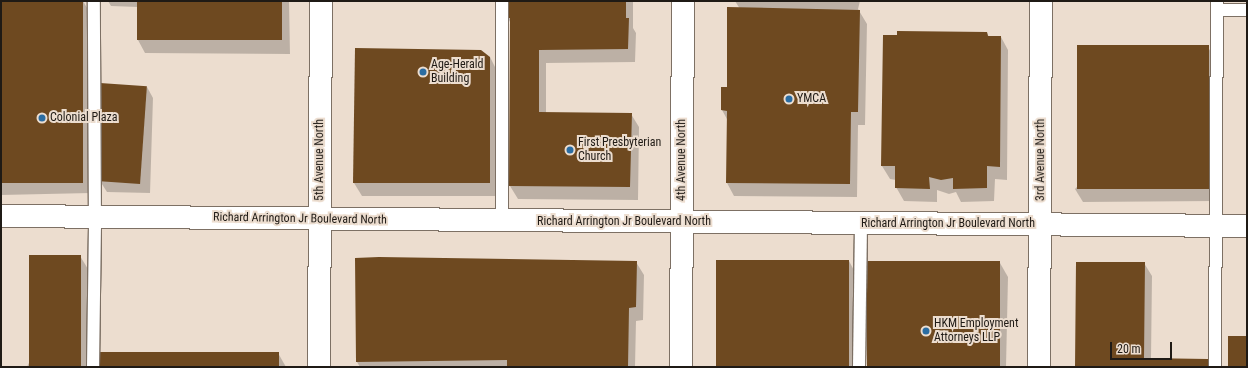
<!DOCTYPE html>
<html>
<head>
<meta charset="utf-8">
<style>
  body { margin:0 }
  #map { position:relative; width:1248px; height:368px; overflow:hidden; background:#ecddcf; font-family:"Roboto Condensed",sans-serif }
  div>[style] { position:absolute }
  .shadow>* { inset:0; background:#0003 }
  .building>* { inset:0; background:#6e4920; transform-origin:0 0 }
  .roads { filter:drop-shadow(1px 0 #7d7064) drop-shadow(-1px 0 #7d7064) drop-shadow(0 1px #7d7064) drop-shadow(0 -1px #7d7064) }
  .service>* { height:12px; margin:-6px; padding:0 6px; transform-origin:6px; border-radius:6px; background:#fff }
  .tertiary>* { height:22px; margin:-11px; padding:0 11px; transform-origin:11px; border-radius:11px; background:#fff }
  .secondary>* { height:22px; margin:-11px; padding:0 11px; transform-origin:11px; border-radius:11px; background:#fff }
  .dots>* { width:11px; height:11px; translate:-50% -50%; box-sizing:border-box; border:2px solid #ecddcf; border-radius:50% }
  span { translate:-50% -50%; white-space:nowrap; text-align:center; line-height:1.15; -webkit-text-stroke:4px #ecddcf; paint-order:stroke }
  .poi-label { font-size:12px; color:#1f1a15 }
  .left { translate:0 -50%; text-align:left }
  .street-label { font-size:12px; color:#1f1a15 }
  .frame { position:absolute; inset:0; border:2px solid #1f1a15; pointer-events:none }
  .scale { position:absolute; left:1110px; top:342px; width:62px; height:18px; box-sizing:border-box; border:2px solid #1f1a15; border-top:0; padding-left:5px; font-size:12px; line-height:14px; white-space:nowrap; color:#1f1a15; -webkit-text-stroke:3px #ecddcf; paint-order:stroke }
</style>
</head>
<body>
<div id="map">
  <div class="shadow">
    <div style="clip-path:polygon(1px 1px,83px 1px,90px 13px,91px 193px,1px 195px)"></div>
    <div style="clip-path:polygon(108px 1px,289px 1px,290px 54px,145px 53px,138px 40px,138px 7px,111px 6px)"></div>
    <div style="clip-path:polygon(508px 1px,633px 1px,633px 28px,636px 33px,635px 62px,546px 63px,546px 113px,631px 114px,639px 127px,638px 200px,518px 199px,510px 186px,511px 24px,508px 18px)"></div>
    <div style="clip-path:polygon(735px 1px,860px 1px,858px 9px,867px 24px,865px 125px,858px 125px,857px 197px,734px 196px,727px 183px,728px 121px,722px 110px,728px 88px,740px 9px)"></div>
    <div style="clip-path:polygon(987px 33px,989px 37px,1001px 37px,1008px 50px,1007px 180px,995px 179px,994px 201px,961px 202px,956px 192px,949px 194px,937px 190px,937px 202px,904px 201px,896px 187px,896px 180px,890px 179px,882px 166px,884px 36px)"></div>
    <div style="clip-path:polygon(1208px 47px,1216px 61px,1215px 201px,1083px 202px,1075px 189px)"></div>
    <div style="clip-path:polygon(490px 57px,496px 69px,498px 196px,362px 196px,354px 183px,356px 87px)"></div>
    <div style="clip-path:polygon(147px 87px,153px 98px,150px 193px,107px 192px,100px 181px)"></div>
    <div style="clip-path:polygon(80px 256px,88px 269px,88px 367px,27px 367px)"></div>
    <div style="clip-path:polygon(356px 259px,636px 262px,644px 275px,643px 320px,636px 321px,635px 367px,360px 367px,357px 362px)"></div>
    <div style="clip-path:polygon(717px 261px,849px 261px,856px 274px,856px 367px,716px 367px)"></div>
    <div style="clip-path:polygon(1000px 263px,1008px 277px,1006px 367px,868px 367px)"></div>
    <div style="clip-path:polygon(1144px 263px,1152px 276px,1151px 359px,1207px 360px,1211px 367px,1076px 367px)"></div>
    <div style="clip-path:polygon(278px 353px,286px 367px,100px 367px)"></div>
  </div>
  <div class="building">
    <div style="left:1px;top:1px;width:82px;height:182px"></div>
    <div style="left:137px;top:1px;width:145px;height:39px"></div>
    <div style="clip-path:polygon(507px 1px,626px 1px,626px 18px,629px 18px,628px 49px,539px 50px,539px 112px,632px 113px,630px 187px,509px 186px,510px 18px,507px 18px)"></div>
    <div style="clip-path:polygon(727px 7px,860px 10px,858px 112px,851px 112px,850px 184px,726px 183px,727px 111px,721px 110px,721px 87px,727px 87px)"></div>
    <div style="clip-path:polygon(897px 31px,987px 32px,988px 36px,1001px 36px,1000px 167px,987px 166px,987px 188px,953px 189px,953px 178px,941px 180px,929px 177px,930px 189px,895px 188px,895px 166px,881px 166px,883px 35px,897px 35px)"></div>
    <div style="left:1077px;top:45px;width:132px;height:144px"></div>
    <div style="clip-path:polygon(355px 48px,481px 50px,490px 57px,490px 183px,353px 183px)"></div>
    <div style="left:100px;top:83px;width:47px;height:98px;rotate:4deg"></div>
    <div style="left:29px;top:255px;width:52px;height:112px"></div>
    <div style="clip-path:polygon(379px 257px,637px 261px,636px 307px,629px 308px,628px 367px,507px 367px,507px 360px,356px 362px,355px 258px)"></div>
    <div style="left:716px;top:260px;width:133px;height:107px"></div>
    <div style="left:867px;top:261px;width:133px;height:106px"></div>
    <div style="clip-path:polygon(1076px 262px,1145px 262px,1144px 358px,1208px 359px,1208px 367px,1075px 367px)"></div>
    <div style="left:1228px;top:336px;width:19px;height:31px"></div>
    <div style="left:100px;top:352px;width:179px;height:15px"></div>
  </div>
  <div class="roads">
    <div class="service">
      <div style="left:1217px;top:10px;width:30px"></div>
      <div style="left:502px;top:221px;width:220px;rotate:-90deg"></div>
      <div style="left:93px;top:367px;width:140px;rotate:-89.2deg"></div>
      <div style="left:95px;top:227px;width:226px;rotate:-90.3deg"></div>
      <div style="left:859px;top:367px;width:143px;rotate:-89.2deg"></div>
      <div style="left:1215px;top:367px;width:366px;rotate:-89.7deg"></div>
    </div>
    <div class="tertiary">
      <div style="left:681px;top:367px;width:366px;rotate:-89.7deg"></div>
    </div>
    <div class="secondary">
      <div style="left:1px;top:216px;width:1246px;rotate:0.46deg"></div>
      <div style="left:319px;top:367px;width:366px;rotate:-89.7deg"></div>
      <div style="left:1039px;top:367px;width:366px;rotate:-89.7deg"></div>
    </div>
  </div>
  <div class="dots">
    <div style="left:423px;top:72px;background:#2b6da2"></div>
    <div style="left:789px;top:99px;background:#2b6da2"></div>
    <div style="left:42px;top:118px;background:#2b6da2"></div>
    <div style="left:570px;top:150px;background:#2b6da2"></div>
    <div style="left:926px;top:331px;background:#2b6da2"></div>
  </div>
  <div class="poi-label">
    <span class="left" style="left:431px;top:72px">Age-Herald<br>Building</span>
    <span class="left" style="left:797px;top:99px">YMCA</span>
    <span class="left" style="left:50px;top:118px">Colonial Plaza</span>
    <span class="left" style="left:578px;top:150px">First Presbyterian<br>Church</span>
    <span class="left" style="left:934px;top:331px">HKM Employment<br>Attorneys LLP</span>
  </div>
  <div class="street-label">
    <span style="left:320px;top:160px;rotate:-90deg">5th Avenue North</span>
    <span style="left:682px;top:160px;rotate:-90deg">4th Avenue North</span>
    <span style="left:1041px;top:160px;rotate:-90deg">3rd Avenue North</span>
    <span style="left:300px;top:219px;rotate:1deg">Richard Arrington Jr Boulevard North</span>
    <span style="left:624px;top:222px">Richard Arrington Jr Boulevard North</span>
    <span style="left:948px;top:224px">Richard Arrington Jr Boulevard North</span>
  </div>
  <div class="frame"></div>
  <div class="scale">20 m</div>
</div>
</body>
</html>
